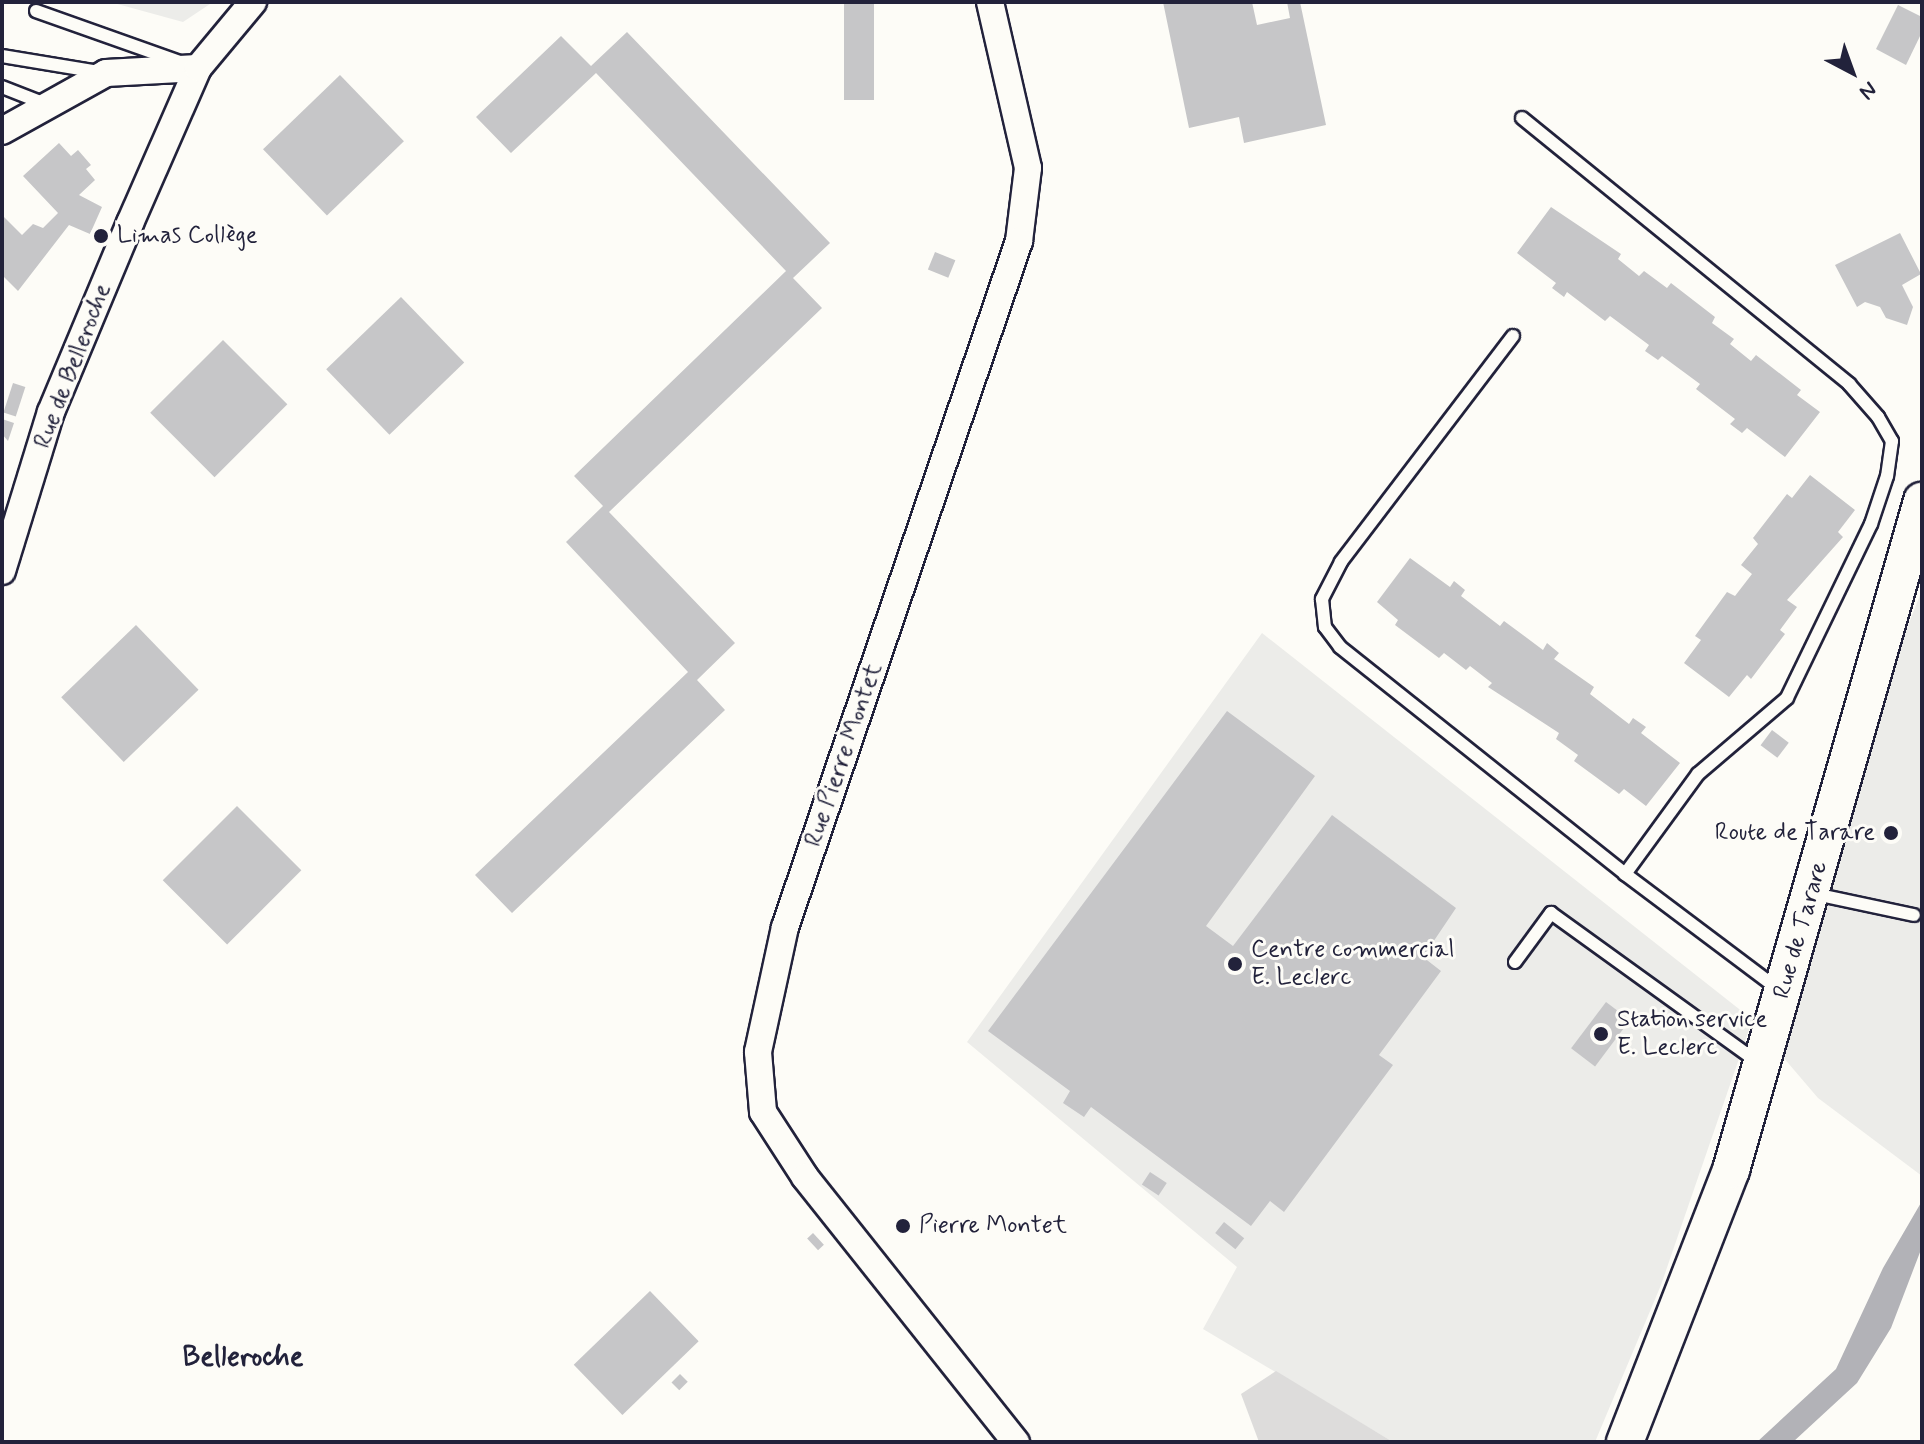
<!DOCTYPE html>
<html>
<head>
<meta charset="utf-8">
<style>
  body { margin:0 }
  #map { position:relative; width:1924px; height:1444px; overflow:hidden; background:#fdfcf7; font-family:Mynerve,sans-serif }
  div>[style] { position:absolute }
  .built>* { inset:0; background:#ecece9 }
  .green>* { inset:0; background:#dddcdb }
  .water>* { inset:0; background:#b2b2b7 }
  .building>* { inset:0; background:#c6c6c8; transform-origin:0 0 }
  .roads { filter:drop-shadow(2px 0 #22223b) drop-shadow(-2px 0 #22223b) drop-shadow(0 2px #22223b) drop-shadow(0 -2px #22223b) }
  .service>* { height:12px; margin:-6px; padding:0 6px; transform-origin:6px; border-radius:6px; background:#fdfcf7 }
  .minor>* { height:26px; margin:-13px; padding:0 13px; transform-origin:13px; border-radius:13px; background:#fdfcf7 }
  .secondary>* { height:36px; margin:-18px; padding:0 18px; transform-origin:18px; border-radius:18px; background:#fdfcf7 }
  .dots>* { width:22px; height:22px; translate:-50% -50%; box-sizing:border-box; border:4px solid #fdfcf7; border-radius:50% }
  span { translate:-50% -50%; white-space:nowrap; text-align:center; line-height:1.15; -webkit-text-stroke:6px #fdfcf7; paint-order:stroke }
  .poi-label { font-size:24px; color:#22223b }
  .left { translate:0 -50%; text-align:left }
  .right { translate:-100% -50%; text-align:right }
  .street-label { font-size:24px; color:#22223b }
  .quarter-label { font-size:28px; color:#22223b; font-weight:700 }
  .frame { position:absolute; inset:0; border:4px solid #22223b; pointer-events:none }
  .north { position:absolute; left:1812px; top:32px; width:80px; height:80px; -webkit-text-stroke:6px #fdfcf7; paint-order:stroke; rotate:139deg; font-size:22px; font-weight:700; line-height:32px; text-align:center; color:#22223b }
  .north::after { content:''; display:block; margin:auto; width:28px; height:36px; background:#22223b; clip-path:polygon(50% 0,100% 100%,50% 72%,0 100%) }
</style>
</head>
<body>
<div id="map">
  <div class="built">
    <div style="clip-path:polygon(110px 2px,213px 2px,183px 22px)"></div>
    <div style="clip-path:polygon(1922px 590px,1922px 1176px,1818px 1098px,1752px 1021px,1661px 1285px,1595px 1442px,1393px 1442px,1203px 1329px,1237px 1267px,967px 1042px,1262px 633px,1753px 1020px)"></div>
  </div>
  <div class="green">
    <div style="clip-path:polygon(1276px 1371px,1393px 1442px,1259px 1442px,1241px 1394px)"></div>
  </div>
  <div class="water">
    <div style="clip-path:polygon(1922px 1201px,1922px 1247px,1891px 1328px,1857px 1383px,1793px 1442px,1757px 1442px,1836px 1369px,1883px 1268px)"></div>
  </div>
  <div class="building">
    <div style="left:844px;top:2px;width:30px;height:98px"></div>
    <div style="clip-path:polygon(1163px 2px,1252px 2px,1257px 25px,1290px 18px,1287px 2px,1300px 2px,1326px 125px,1244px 143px,1239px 117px,1189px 128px)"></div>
    <div style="clip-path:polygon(1898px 5px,1922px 17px,1922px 32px,1906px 65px,1876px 49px)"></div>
    <div style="clip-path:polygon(627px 32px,830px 243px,793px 278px,822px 308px,609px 512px,735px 643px,697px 680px,725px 710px,512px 913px,475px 875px,688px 672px,566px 542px,603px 506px,574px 476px,786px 271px,596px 73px,511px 153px,476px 117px,561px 36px,591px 66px)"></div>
    <div style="left:340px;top:75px;width:92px;height:107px;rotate:46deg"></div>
    <div style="clip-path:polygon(59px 143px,71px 156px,78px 150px,91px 165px,86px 169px,95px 180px,79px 195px,102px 207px,90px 234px,69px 225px,18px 291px,2px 275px,2px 215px,22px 235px,33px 224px,43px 228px,58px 213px,23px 176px)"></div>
    <div style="clip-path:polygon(1551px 207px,1621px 254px,1618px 259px,1639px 276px,1644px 271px,1667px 288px,1671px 283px,1715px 317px,1712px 323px,1734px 339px,1730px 344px,1751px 361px,1756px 355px,1801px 390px,1797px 395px,1820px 412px,1785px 457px,1747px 428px,1742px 433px,1730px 424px,1735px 419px,1696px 389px,1700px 384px,1662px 356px,1658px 360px,1645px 351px,1649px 345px,1610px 316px,1605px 321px,1567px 292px,1564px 297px,1552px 288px,1556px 283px,1517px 253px)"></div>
    <div style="clip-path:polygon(1900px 233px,1921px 274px,1902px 285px,1913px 307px,1907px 325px,1886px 318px,1880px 307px,1865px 302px,1857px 307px,1835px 265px)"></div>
    <div style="left:935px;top:252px;width:22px;height:19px;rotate:22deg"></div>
    <div style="left:401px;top:297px;width:91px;height:104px;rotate:46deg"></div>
    <div style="left:223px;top:340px;width:91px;height:103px;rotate:45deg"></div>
    <div style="left:13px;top:383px;width:13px;height:31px;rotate:18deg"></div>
    <div style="clip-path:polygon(2px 419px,14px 423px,8px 441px,2px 434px)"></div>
    <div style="clip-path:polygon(1810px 475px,1855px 510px,1838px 532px,1843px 537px,1787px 600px,1797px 607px,1780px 630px,1785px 634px,1751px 679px,1747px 675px,1729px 697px,1684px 663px,1701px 640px,1695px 636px,1727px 592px,1735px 596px,1752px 574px,1741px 565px,1758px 544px,1753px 538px,1787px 494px,1792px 498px)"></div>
    <div style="clip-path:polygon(1410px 558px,1450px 587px,1454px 581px,1465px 590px,1461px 596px,1500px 626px,1504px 621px,1543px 650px,1547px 643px,1559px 653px,1554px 659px,1594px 687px,1590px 694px,1629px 724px,1633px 718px,1646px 727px,1641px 733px,1680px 763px,1646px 806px,1624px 789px,1619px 794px,1574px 761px,1578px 755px,1556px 739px,1559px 733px,1488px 687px,1492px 683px,1470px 666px,1466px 670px,1444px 653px,1439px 658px,1395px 625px,1398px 620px,1377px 602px)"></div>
    <div style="left:136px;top:625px;width:90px;height:104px;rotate:46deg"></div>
    <div style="clip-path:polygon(1227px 711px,1315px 776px,1206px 926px,1233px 946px,1332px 815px,1456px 908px,1423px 957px,1441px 971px,1379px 1055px,1393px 1065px,1284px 1212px,1270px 1201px,1251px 1226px,1091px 1107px,1084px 1117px,1063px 1103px,1070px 1091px,988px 1031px)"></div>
    <div style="left:1772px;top:730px;width:21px;height:19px;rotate:37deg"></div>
    <div style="left:237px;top:806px;width:91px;height:105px;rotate:45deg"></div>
    <div style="left:1606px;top:1002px;width:30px;height:58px;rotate:37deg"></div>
    <div style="left:1150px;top:1172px;width:20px;height:15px;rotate:33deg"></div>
    <div style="left:1224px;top:1222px;width:26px;height:14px;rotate:39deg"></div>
    <div style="left:813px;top:1233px;width:16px;height:8px;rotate:47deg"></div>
    <div style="left:650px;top:1291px;width:70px;height:106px;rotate:46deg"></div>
    <div style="left:680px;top:1374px;width:11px;height:12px;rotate:45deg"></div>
  </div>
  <div class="roads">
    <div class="service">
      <div style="left:36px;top:11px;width:153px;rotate:19.5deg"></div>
      <div style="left:2px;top:56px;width:98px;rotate:9.4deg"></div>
      <div style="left:2px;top:87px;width:49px;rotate:21.4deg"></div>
      <div style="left:1522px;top:118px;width:422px;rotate:39.1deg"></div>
      <div style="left:1849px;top:384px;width:44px;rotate:48.7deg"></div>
      <div style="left:1878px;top:417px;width:28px;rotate:60deg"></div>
      <div style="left:1892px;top:441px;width:35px;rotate:98deg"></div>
      <div style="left:1887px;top:476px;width:51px;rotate:108.4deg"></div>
      <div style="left:1871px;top:524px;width:193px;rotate:115.8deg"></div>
      <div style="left:1787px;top:698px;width:117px;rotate:139.5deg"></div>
      <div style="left:1698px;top:774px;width:124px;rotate:126.1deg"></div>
      <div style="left:1513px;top:336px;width:284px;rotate:127.3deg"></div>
      <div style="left:1341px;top:562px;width:42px;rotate:117.2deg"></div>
      <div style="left:1322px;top:599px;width:28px;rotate:84deg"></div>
      <div style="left:1325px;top:627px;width:25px;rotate:53deg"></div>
      <div style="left:1340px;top:647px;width:364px;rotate:38.5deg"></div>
      <div style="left:1625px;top:874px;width:190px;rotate:36.9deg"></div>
      <div style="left:1815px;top:894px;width:101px;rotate:12deg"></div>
      <div style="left:1515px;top:962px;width:61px;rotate:-53.7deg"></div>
      <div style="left:1551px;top:913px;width:256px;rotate:35.8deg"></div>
    </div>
    <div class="minor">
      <div style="left:990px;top:2px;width:170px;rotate:77.1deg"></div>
      <div style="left:1028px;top:168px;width:74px;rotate:97deg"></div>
      <div style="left:1019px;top:241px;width:725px;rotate:108.83deg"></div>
      <div style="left:785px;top:927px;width:128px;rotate:102.2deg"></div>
      <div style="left:758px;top:1052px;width:60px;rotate:85.2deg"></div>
      <div style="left:763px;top:1112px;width:77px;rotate:57.1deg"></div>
      <div style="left:805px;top:1177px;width:339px;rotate:51.5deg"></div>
      <div style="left:2px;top:131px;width:119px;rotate:-29.1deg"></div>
      <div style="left:106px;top:73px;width:92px;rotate:-3.1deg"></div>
      <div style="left:2px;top:571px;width:166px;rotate:-72.9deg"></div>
      <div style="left:51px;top:412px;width:205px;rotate:-67.3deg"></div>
      <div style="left:130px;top:223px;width:169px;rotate:-66.3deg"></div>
      <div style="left:198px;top:68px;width:86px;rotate:-50.2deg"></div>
    </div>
    <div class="secondary">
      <div style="left:1625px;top:1442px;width:292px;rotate:-68.7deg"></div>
      <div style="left:1731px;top:1170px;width:696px;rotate:-74.07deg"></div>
    </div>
  </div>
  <div class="dots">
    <div style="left:101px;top:236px;background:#22223b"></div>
    <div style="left:1891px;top:833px;background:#22223b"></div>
    <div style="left:1235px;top:964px;background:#22223b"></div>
    <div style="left:1601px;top:1034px;background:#22223b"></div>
    <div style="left:903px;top:1226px;background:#22223b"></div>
  </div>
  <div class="poi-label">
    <span class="left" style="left:117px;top:236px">Limas Collège</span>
    <span class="right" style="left:1875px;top:833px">Route de Tarare</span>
    <span class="left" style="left:1251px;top:964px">Centre commercial<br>E. Leclerc</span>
    <span class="left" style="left:1617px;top:1034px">Station service<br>E. Leclerc</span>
    <span class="left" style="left:919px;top:1226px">Pierre Montet</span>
  </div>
  <div class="street-label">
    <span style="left:73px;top:366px;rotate:-69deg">Rue de Belleroche</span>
    <span style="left:844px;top:755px;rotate:-71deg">Rue Pierre Montet</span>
    <span style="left:1801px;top:930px;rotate:-74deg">Rue de Tarare</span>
  </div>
  <div class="quarter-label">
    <span style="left:243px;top:1358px">Belleroche</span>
  </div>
  <div class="frame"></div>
  <div class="north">N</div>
</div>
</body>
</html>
